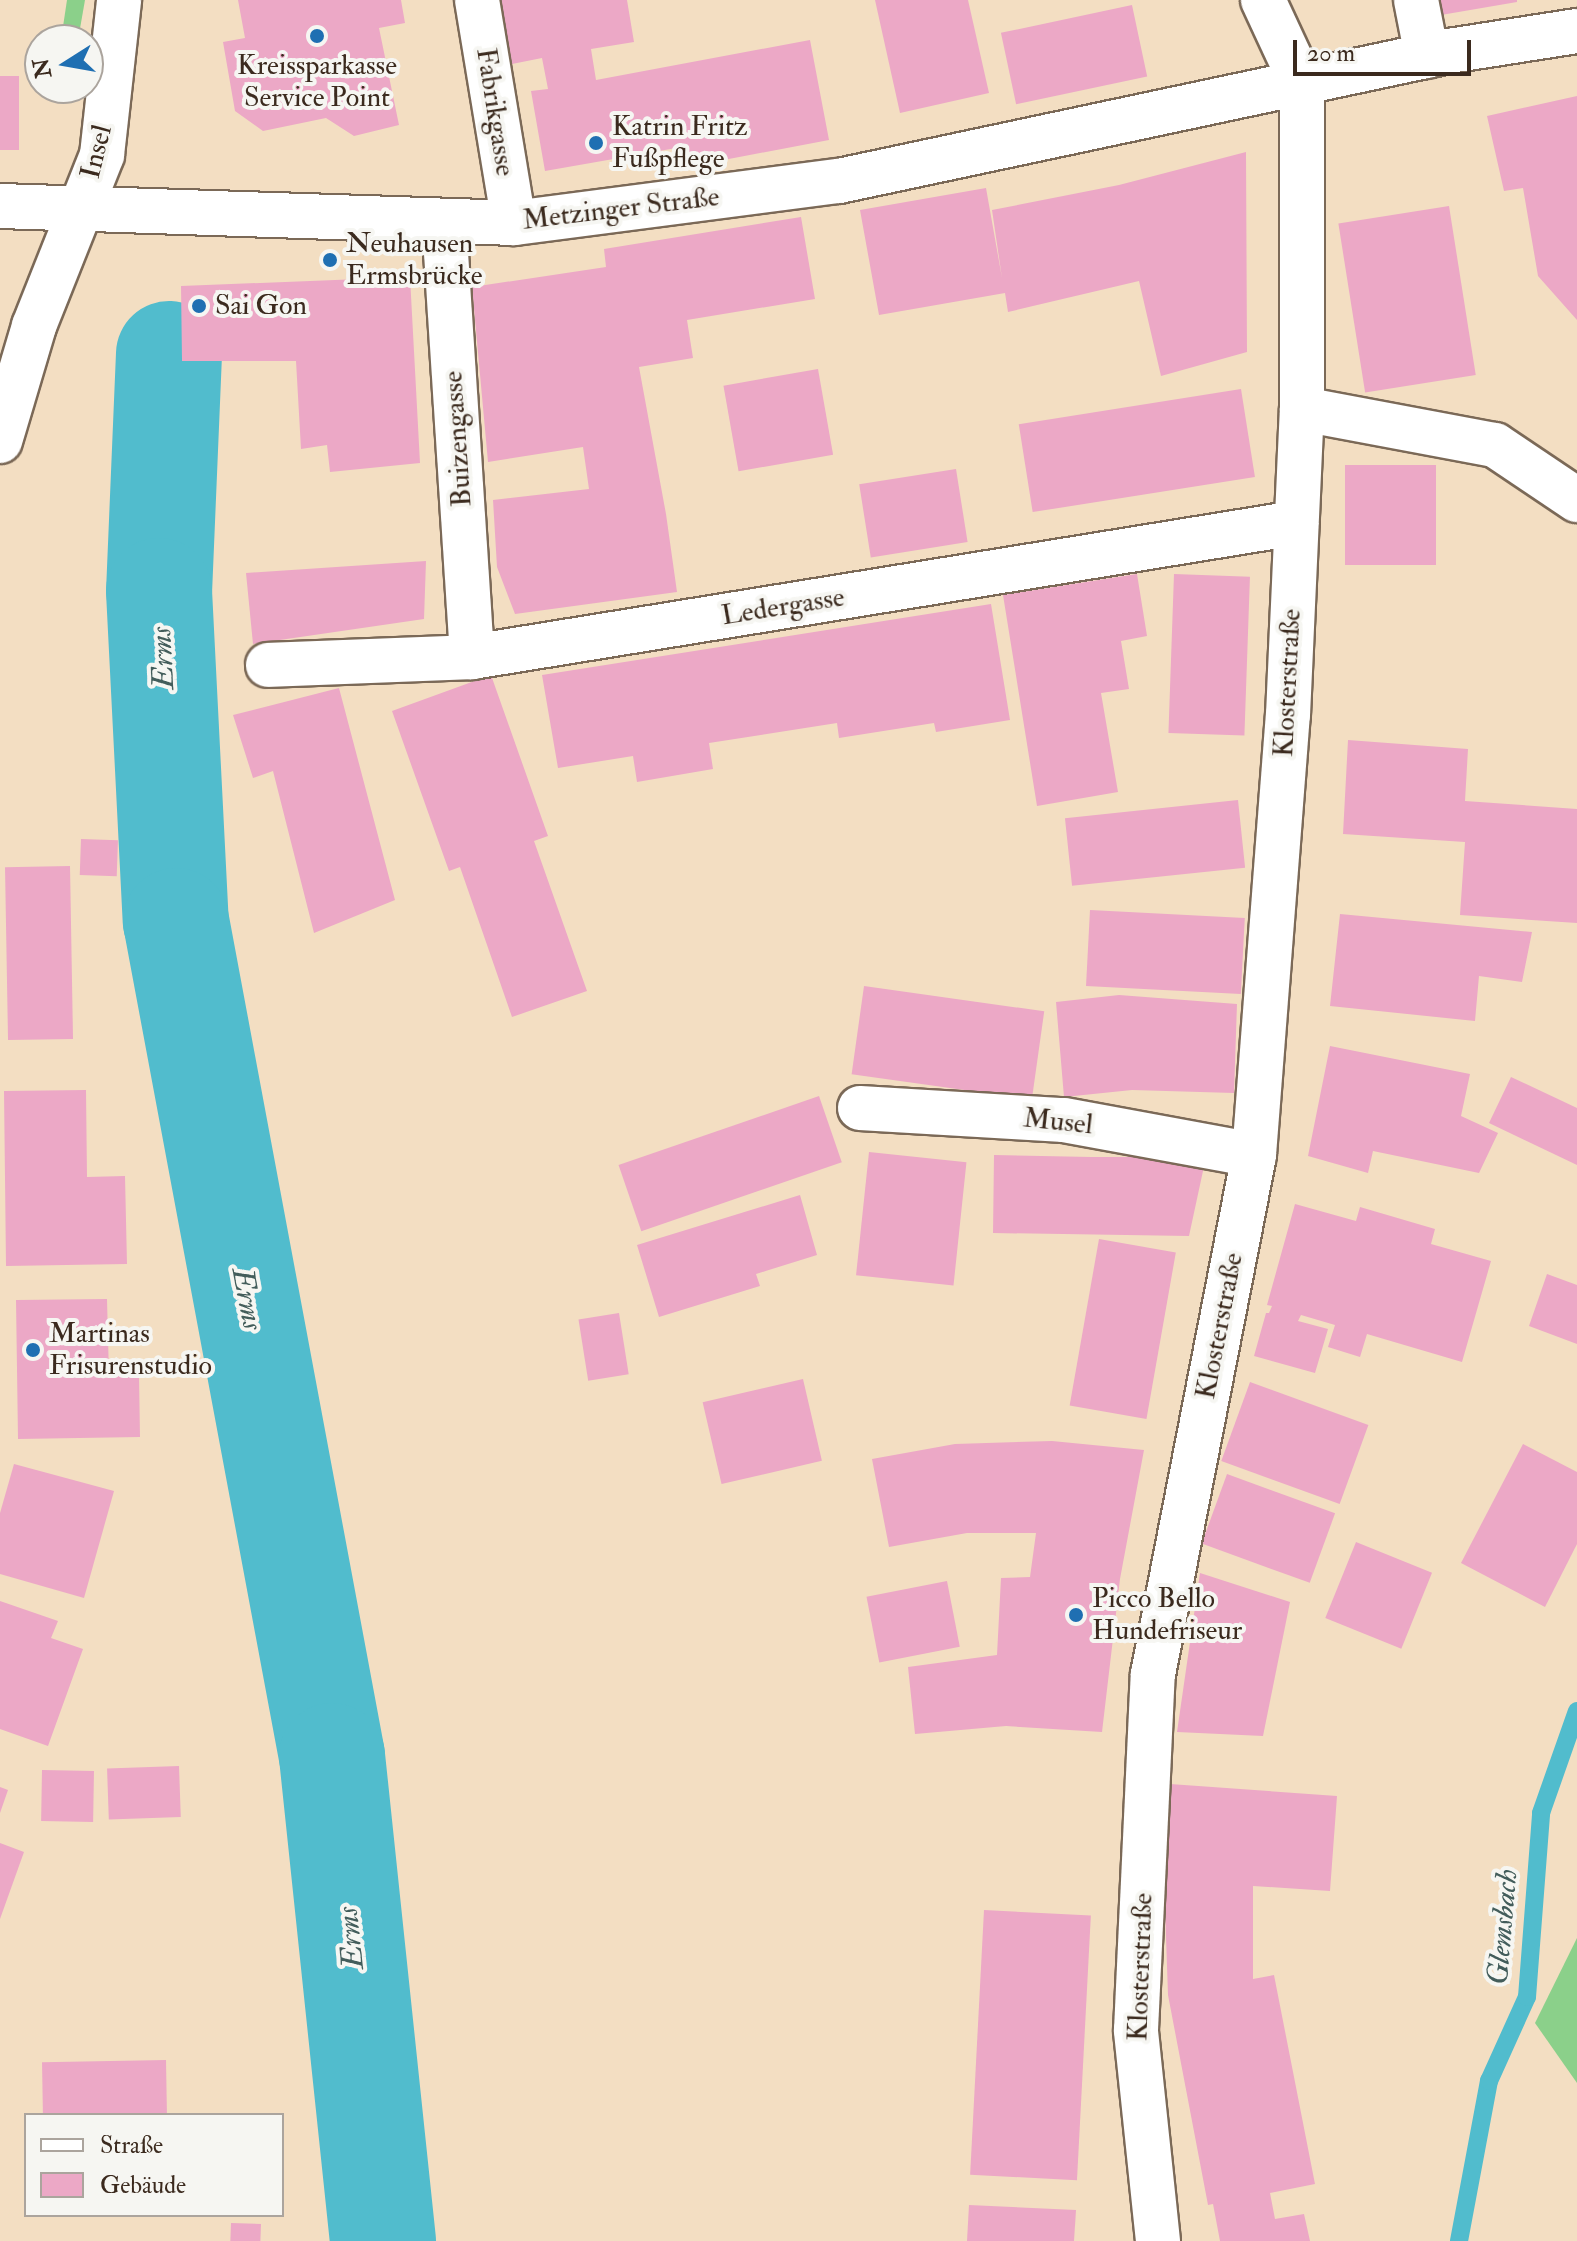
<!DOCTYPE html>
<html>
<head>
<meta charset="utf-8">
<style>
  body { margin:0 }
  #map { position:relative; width:1577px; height:2241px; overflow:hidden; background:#f3dec2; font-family:"IM FELL Double Pica",serif }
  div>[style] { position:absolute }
  .green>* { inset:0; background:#8bd08a }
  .stream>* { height:18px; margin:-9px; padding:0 9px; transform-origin:9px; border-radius:9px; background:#51bccd }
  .river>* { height:106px; margin:-53px; padding:0 53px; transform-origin:53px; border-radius:53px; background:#51bccd }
  .building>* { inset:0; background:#eca8c6; transform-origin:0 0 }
  .roads { filter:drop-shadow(2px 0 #7b6957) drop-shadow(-2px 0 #7b6957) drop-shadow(0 2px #7b6957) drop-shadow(0 -2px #7b6957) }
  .minor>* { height:44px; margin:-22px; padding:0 22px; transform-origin:22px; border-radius:22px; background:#fff }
  .dots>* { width:22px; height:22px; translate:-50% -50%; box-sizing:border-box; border:4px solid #f6f6f2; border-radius:50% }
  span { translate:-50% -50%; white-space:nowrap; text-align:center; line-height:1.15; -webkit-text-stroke:8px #f6f6f2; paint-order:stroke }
  .poi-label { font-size:28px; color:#3b2a1e }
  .left { translate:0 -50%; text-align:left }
  .street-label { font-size:28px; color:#3b2a1e }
  .water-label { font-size:30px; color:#435d5b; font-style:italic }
  .legend { position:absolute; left:24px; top:2113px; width:260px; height:104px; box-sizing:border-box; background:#f6f6f2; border:2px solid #aba49d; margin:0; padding:10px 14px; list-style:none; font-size:24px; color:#3b2a1e }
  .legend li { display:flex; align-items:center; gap:16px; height:40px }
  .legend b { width:40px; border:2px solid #aba49d }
  .north { position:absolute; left:24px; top:24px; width:80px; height:80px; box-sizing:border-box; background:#f6f6f2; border:2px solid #aba49d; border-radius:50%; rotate:259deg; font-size:22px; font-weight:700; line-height:32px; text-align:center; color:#3b2a1e }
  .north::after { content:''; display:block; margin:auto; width:28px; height:36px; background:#1f6fb2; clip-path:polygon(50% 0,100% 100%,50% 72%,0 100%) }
  .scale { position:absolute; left:1293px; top:40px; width:178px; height:36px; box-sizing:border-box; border:4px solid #3b2a1e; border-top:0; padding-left:10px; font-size:24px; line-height:28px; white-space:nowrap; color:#3b2a1e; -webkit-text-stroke:6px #f6f6f2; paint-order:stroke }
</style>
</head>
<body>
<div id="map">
  <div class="green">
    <div style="clip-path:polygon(67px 0,85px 0,78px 40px,61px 40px)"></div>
    <div style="clip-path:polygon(1577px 1938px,1577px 2083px,1535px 2023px)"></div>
  </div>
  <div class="stream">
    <div style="left:1459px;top:2241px;width:163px;rotate:-79.4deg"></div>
    <div style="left:1489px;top:2081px;width:92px;rotate:-65.7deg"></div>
    <div style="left:1527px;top:1997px;width:185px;rotate:-85.6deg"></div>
    <div style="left:1541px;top:1813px;width:108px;rotate:-70.6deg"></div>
  </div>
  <div class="river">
    <div style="left:169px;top:354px;width:237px;rotate:92.4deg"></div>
    <div style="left:159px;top:591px;width:330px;rotate:87.1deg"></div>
    <div style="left:176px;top:921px;width:849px;rotate:79.42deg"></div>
    <div style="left:332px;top:1756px;width:488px;rotate:84deg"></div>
  </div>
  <div class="building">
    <div style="clip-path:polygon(238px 0,401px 0,405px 23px,379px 28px,399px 125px,354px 136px,326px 118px,263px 131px,235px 111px,223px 42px,245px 38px)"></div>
    <div style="clip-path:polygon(501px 0,627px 0,634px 42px,591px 49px,596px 80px,810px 40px,829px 140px,687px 167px,682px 147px,545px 171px,531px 91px,548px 89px,542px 58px,512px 64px)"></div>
    <div style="clip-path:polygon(875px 0,968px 0,989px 93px,900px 113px)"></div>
    <div style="clip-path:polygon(1439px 0,1517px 0,1517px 2px,1441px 15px)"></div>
    <div style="left:1132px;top:5px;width:73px;height:134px;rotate:78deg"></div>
    <div style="left:0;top:76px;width:19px;height:74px"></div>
    <div style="clip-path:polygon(1577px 96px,1577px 320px,1538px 276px,1523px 188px,1504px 191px,1487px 116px)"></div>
    <div style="clip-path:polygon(1246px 152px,1247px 352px,1161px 376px,1139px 281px,1008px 312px,1005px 293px,879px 315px,860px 210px,986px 188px,1002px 278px,992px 210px,1119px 185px)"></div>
    <div style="left:1449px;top:206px;width:171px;height:112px;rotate:81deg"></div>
    <div style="clip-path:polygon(801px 217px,815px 299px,687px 320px,693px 358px,639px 367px,666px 514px,677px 592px,515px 614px,497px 567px,493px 500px,589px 489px,583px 447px,488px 462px,472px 287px,606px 267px,604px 249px)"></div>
    <div style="clip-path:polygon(410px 277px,420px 463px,330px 472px,327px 445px,301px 449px,296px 361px,182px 361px,181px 286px)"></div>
    <div style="left:818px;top:369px;width:87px;height:96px;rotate:80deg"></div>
    <div style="left:1241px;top:389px;width:89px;height:225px;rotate:81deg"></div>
    <div style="left:1436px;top:465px;width:100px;height:91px;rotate:90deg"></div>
    <div style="left:956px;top:469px;width:74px;height:98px;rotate:81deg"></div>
    <div style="clip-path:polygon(426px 561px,424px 619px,253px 644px,246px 573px)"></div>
    <div style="clip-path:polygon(1137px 574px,1147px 636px,1121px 641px,1129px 689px,1101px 693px,1118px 792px,1037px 806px,1003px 595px)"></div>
    <div style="left:1174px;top:574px;width:76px;height:159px;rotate:2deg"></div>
    <div style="clip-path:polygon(991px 604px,1010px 720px,936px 732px,934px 723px,839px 738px,837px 723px,709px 743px,713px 769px,637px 782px,633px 756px,558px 768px,542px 675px)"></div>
    <div style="clip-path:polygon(491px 675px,548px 836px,534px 841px,587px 991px,512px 1017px,460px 867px,449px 871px,392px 711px)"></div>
    <div style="clip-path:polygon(339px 688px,395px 900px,314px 933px,273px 771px,253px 778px,233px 715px)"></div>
    <div style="clip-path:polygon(1348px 740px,1468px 749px,1465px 801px,1577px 809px,1577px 923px,1460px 915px,1465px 842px,1343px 834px)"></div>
    <div style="left:1238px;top:800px;width:68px;height:174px;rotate:84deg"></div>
    <div style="left:81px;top:839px;width:37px;height:36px;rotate:2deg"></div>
    <div style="left:70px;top:866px;width:173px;height:65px;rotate:89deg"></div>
    <div style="left:1090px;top:910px;width:155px;height:76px;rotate:3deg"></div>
    <div style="clip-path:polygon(1340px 914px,1532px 932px,1522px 982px,1479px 976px,1475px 1021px,1330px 1006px)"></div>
    <div style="left:864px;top:986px;width:182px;height:89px;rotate:8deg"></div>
    <div style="clip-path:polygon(1119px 995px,1237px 1004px,1234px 1093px,1132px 1090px,1064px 1097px,1056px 1002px)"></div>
    <div style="clip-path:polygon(1330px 1046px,1470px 1074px,1461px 1116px,1498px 1133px,1479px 1173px,1373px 1151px,1368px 1173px,1308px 1156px)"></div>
    <div style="clip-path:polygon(1511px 1077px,1577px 1108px,1577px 1165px,1489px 1123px)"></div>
    <div style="clip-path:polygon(86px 1090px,87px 1177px,125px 1176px,127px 1264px,6px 1266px,4px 1091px)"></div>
    <div style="left:819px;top:1096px;width:70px;height:212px;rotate:71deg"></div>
    <div style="left:869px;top:1152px;width:98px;height:124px;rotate:6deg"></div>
    <div style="clip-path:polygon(994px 1155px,1092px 1157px,1206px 1157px,1189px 1236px,993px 1233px)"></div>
    <div style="clip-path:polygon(800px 1195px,817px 1255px,756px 1274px,760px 1286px,659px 1317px,637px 1245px)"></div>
    <div style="clip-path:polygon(1295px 1204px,1356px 1221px,1360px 1207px,1435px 1229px,1431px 1244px,1491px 1261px,1462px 1362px,1367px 1334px,1360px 1357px,1328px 1347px,1335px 1325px,1301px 1315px,1298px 1321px,1328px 1329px,1315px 1373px,1254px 1356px,1266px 1313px,1269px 1313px,1272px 1306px,1267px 1305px)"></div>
    <div style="left:1099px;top:1239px;width:78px;height:169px;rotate:10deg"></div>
    <div style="clip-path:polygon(1547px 1274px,1577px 1285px,1577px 1344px,1529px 1326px)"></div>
    <div style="clip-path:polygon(107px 1299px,109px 1376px,139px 1375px,140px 1437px,18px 1439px,16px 1300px)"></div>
    <div style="left:619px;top:1313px;width:62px;height:41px;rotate:81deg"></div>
    <div style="left:803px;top:1379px;width:84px;height:103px;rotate:77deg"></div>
    <div style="left:1250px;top:1382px;width:126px;height:84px;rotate:20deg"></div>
    <div style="clip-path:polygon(1052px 1441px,1144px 1450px,1120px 1579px,1102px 1732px,1006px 1726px,915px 1734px,908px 1667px,997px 1655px,1001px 1578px,1030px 1577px,1036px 1533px,967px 1533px,889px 1547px,872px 1459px,955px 1444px)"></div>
    <div style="clip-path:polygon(1523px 1444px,1577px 1472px,1577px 1544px,1545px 1607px,1461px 1563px)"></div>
    <div style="clip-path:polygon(14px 1464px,114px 1491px,84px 1598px,0 1574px,0 1513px)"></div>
    <div style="left:1227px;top:1474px;width:115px;height:74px;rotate:20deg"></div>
    <div style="left:1356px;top:1542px;width:82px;height:82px;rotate:22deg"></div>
    <div style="clip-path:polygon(1200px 1573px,1290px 1602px,1263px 1736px,1177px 1732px)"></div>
    <div style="left:947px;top:1581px;width:67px;height:82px;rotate:79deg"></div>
    <div style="clip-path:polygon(0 1601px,58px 1621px,51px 1638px,83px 1649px,48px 1746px,0 1729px)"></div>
    <div style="left:179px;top:1766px;width:51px;height:72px;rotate:88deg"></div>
    <div style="left:42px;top:1770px;width:52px;height:51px;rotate:1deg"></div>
    <div style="clip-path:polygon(1170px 1784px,1337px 1796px,1330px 1891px,1253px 1886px,1253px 1979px,1274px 1975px,1315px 2184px,1270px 2193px,1275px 2219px,1304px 2214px,1310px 2241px,1220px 2241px,1213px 2204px,1208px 2205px,1168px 1995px,1164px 1879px)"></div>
    <div style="clip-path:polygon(0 1787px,8px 1790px,0 1813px)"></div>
    <div style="clip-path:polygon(0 1843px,24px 1852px,0 1919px)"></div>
    <div style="left:984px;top:1910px;width:107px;height:265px;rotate:3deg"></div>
    <div style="left:166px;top:2060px;width:55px;height:124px;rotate:89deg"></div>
    <div style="clip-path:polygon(969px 2205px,1076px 2210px,1074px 2241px,967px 2241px)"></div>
    <div style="left:231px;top:2223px;width:30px;height:18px;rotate:2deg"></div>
  </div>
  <div class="roads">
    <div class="minor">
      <div style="left:477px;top:0;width:226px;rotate:80.6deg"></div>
      <div style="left:1416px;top:0;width:57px;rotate:78.9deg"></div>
      <div style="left:0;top:206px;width:514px;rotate:1.89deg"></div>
      <div style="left:514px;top:223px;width:328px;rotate:-7.4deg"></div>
      <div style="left:839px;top:181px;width:624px;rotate:-12.03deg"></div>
      <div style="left:1449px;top:51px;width:130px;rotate:-8.9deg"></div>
      <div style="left:444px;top:222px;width:436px;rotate:86.3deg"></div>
      <div style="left:1302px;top:409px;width:196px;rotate:10.6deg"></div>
      <div style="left:1495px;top:445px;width:99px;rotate:33.9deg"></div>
      <div style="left:0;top:441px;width:120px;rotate:-73.5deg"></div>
      <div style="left:34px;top:326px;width:184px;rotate:-68.3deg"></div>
      <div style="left:102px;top:155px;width:156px;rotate:-83.7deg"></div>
      <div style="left:268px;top:665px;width:204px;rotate:-2.2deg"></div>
      <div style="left:472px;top:657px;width:835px;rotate:-9.24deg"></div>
      <div style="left:860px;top:1108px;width:204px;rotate:3.4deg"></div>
      <div style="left:1064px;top:1120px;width:193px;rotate:10.4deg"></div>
      <div style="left:1158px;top:2241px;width:212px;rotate:-96deg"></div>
      <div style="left:1136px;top:2030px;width:356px;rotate:-87.3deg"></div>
      <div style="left:1153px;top:1674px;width:529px;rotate:-78.99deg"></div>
      <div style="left:1254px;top:1155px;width:441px;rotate:-85.6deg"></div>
      <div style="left:1288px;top:715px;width:306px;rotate:-87.4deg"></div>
      <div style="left:1302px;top:409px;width:325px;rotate:-90deg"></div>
      <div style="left:1302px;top:84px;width:93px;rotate:-114.9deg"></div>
    </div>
  </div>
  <div class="dots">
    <div style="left:317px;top:36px;background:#1f6fb2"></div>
    <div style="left:596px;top:143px;background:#1f6fb2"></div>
    <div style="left:330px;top:260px;background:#1f6fb2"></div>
    <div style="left:199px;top:306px;background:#1f6fb2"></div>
    <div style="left:33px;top:1350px;background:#1f6fb2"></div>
    <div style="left:1076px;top:1615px;background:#1f6fb2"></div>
  </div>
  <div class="poi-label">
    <span style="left:317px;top:82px">Kreissparkasse<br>Service Point</span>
    <span class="left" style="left:612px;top:143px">Katrin Fritz<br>Fußpflege</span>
    <span class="left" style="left:346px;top:260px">Neuhausen<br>Ermsbrücke</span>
    <span class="left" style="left:215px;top:306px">Sai Gon</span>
    <span class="left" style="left:49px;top:1350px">Martinas<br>Frisurenstudio</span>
    <span class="left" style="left:1092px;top:1615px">Picco Bello<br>Hundefriseur</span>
  </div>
  <div class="street-label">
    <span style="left:495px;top:112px;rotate:81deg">Fabrikgasse</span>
    <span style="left:97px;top:152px;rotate:-76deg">Insel</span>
    <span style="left:621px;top:209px;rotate:-7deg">Metzinger Straße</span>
    <span style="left:458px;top:439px;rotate:-94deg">Buizengasse</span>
    <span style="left:783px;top:607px;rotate:-9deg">Ledergasse</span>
    <span style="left:1288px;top:683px;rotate:-87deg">Klosterstraße</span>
    <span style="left:1058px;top:1122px;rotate:6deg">Musel</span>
    <span style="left:1220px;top:1326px;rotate:-79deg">Klosterstraße</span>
    <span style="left:1141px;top:1967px;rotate:-88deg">Klosterstraße</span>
  </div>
  <div class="water-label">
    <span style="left:163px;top:658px;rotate:-93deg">Erms</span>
    <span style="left:247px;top:1299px;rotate:79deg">Erms</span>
    <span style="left:1503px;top:1927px;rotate:-85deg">Glemsbach</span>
    <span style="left:351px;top:1938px;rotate:-96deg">Erms</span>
  </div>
  <ul class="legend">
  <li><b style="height:10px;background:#fff"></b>Straße</li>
  <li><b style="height:22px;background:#eca8c6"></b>Gebäude</li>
  </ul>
  <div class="north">N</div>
  <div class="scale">20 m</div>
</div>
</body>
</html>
